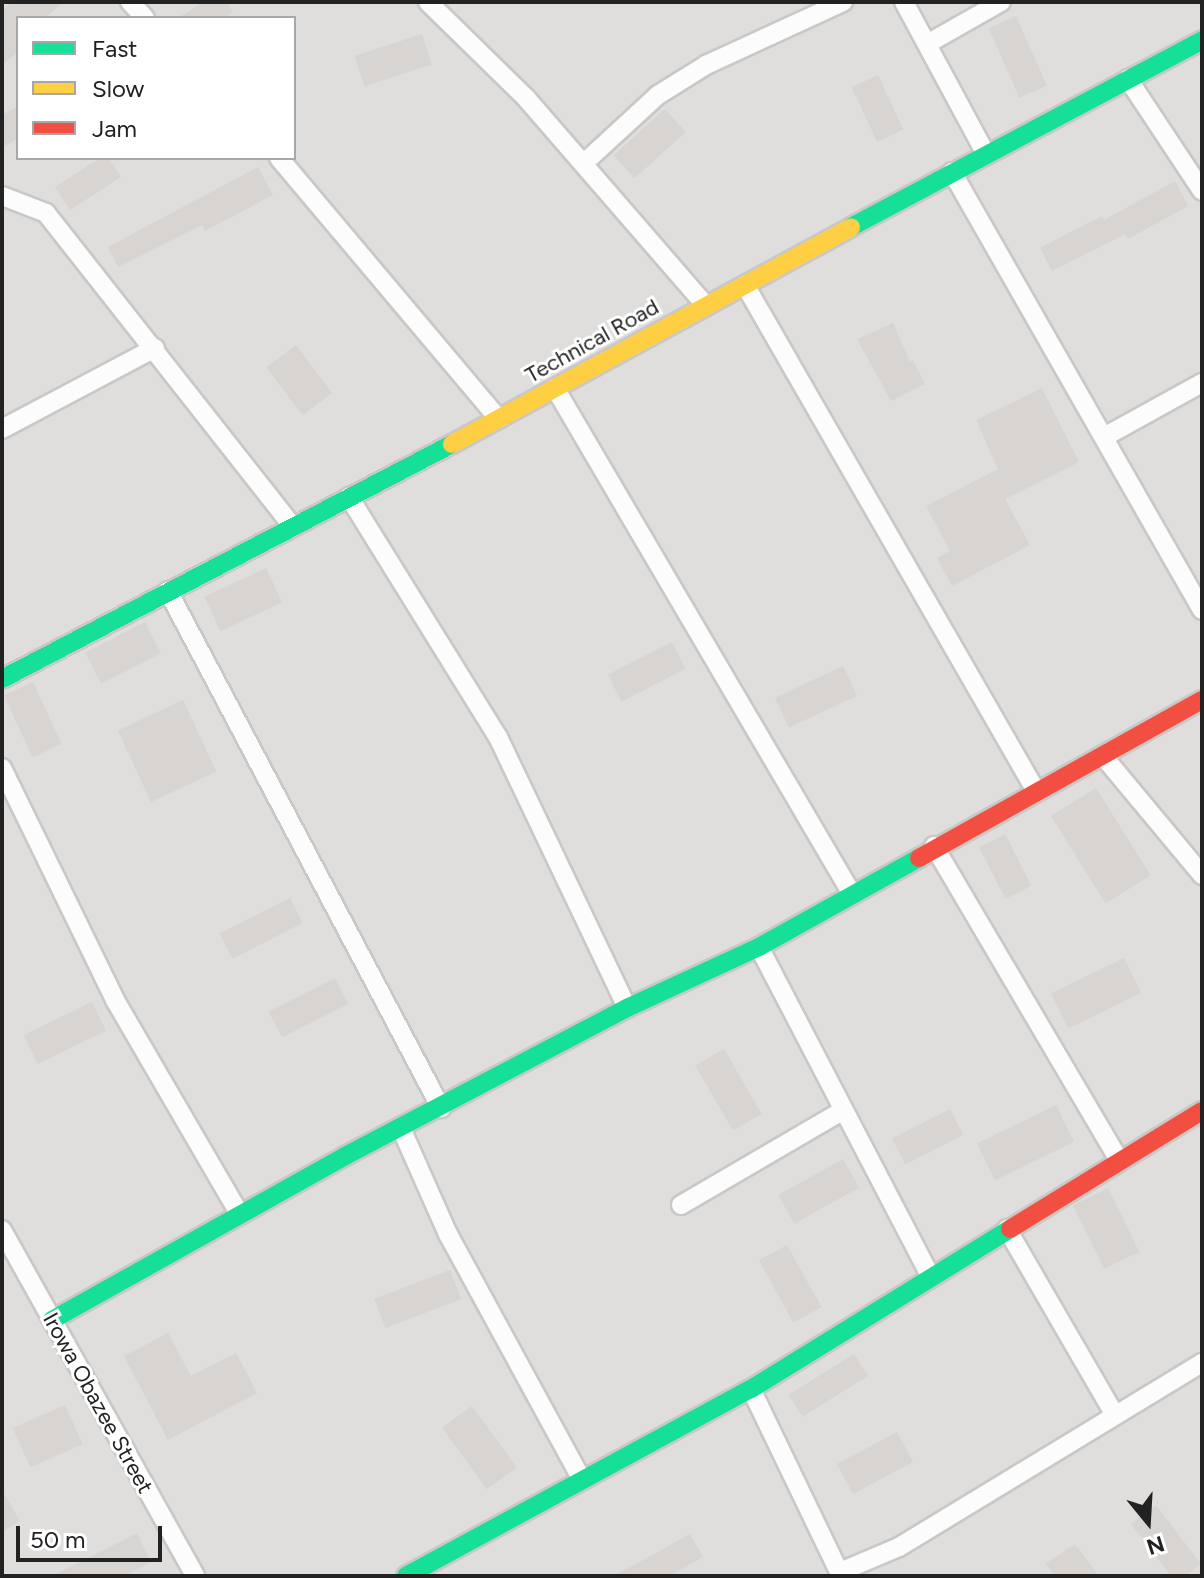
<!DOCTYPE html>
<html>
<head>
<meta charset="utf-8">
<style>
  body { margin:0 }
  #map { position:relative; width:1204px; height:1578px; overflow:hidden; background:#f0eeeb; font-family:Figtree,sans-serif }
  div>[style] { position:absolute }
  .residential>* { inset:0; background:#dfdedc }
  .building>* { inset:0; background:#d7d4d2; transform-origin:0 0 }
  .roads { filter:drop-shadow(2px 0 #c9c8c7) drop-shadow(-2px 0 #c9c8c7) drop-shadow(0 2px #c9c8c7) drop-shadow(0 -2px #c9c8c7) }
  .street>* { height:18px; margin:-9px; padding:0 9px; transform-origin:9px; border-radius:9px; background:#fdfcfc }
  .fast>* { height:18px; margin:-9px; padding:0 9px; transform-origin:9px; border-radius:9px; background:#16e098 }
  .slow>* { height:18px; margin:-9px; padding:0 9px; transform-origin:9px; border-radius:9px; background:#ffcf43 }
  .jam>* { height:18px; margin:-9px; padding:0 9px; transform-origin:9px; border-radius:9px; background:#f24e42 }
  span { translate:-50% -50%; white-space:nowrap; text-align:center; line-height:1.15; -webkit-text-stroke:6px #fff; paint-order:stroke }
  .street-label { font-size:22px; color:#222 }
  .frame { position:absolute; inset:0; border:4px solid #222; pointer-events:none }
  .legend { position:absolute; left:16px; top:16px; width:280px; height:144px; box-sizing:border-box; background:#fff; border:2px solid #a7a7a7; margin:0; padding:10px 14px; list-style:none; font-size:24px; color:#222 }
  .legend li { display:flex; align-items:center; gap:16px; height:40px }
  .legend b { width:40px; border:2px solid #a7a7a7 }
  .north { position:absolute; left:1108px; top:1482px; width:80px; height:80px; -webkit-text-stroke:6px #fff; paint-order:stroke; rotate:162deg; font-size:22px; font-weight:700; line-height:32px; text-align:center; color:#222 }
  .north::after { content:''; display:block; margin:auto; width:28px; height:36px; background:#222; clip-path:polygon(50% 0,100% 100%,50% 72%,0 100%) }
  .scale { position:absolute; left:16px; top:1526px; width:146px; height:36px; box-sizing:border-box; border:4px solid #222; border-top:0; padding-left:10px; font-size:24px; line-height:28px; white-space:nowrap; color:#222; -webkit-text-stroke:6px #fff; paint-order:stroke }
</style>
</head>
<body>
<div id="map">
  <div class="residential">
    <div style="clip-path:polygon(evenodd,2px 2px,1202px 2px,1202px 1576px,2px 1576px,2px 2px,18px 18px,294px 18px,294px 158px,18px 158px,18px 18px)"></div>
  </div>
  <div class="building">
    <div style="clip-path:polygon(12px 2px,64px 2px,44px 18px,18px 18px,18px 52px,2px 65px,2px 10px)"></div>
    <div style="clip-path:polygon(203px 2px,227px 2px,233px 12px,224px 18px,178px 18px)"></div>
    <div style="left:1016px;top:16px;width:76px;height:30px;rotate:66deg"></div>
    <div style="left:422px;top:34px;width:32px;height:71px;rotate:72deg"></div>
    <div style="left:878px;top:75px;width:60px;height:29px;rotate:65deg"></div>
    <div style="clip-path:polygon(18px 107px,18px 139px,2px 147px,2px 115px)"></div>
    <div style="left:665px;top:109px;width:31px;height:69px;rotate:48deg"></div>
    <div style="clip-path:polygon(100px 158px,109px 158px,121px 177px,70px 210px,55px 187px)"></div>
    <div style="clip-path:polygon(258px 167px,273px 195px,205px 231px,202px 225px,118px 267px,108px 247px)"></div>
    <div style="clip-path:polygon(1175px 181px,1188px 206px,1128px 239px,1125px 234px,1052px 271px,1040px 248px,1102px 216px,1104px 220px)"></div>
    <div style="clip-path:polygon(893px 323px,910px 362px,913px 360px,925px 384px,891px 401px,857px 339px)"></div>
    <div style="left:296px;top:345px;width:60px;height:37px;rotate:53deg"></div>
    <div style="clip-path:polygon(1042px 388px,1079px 462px,1005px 499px,1030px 545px,952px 586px,937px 558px,950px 551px,926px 506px,998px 469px,976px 420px)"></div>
    <div style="left:266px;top:568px;width:38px;height:68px;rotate:65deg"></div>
    <div style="left:145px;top:622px;width:35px;height:67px;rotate:63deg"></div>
    <div style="left:672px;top:642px;width:30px;height:72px;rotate:63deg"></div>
    <div style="left:843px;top:666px;width:33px;height:75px;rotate:65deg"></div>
    <div style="left:33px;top:682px;width:68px;height:32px;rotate:65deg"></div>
    <div style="left:183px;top:700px;width:79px;height:72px;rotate:65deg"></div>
    <div style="left:1096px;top:788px;width:103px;height:53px;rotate:58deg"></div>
    <div style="left:1005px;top:834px;width:58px;height:29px;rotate:63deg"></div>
    <div style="left:290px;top:898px;width:28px;height:79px;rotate:63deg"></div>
    <div style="left:1124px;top:958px;width:39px;height:81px;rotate:64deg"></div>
    <div style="left:335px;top:978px;width:29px;height:74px;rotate:63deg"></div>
    <div style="left:92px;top:1002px;width:32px;height:76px;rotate:64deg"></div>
    <div style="left:724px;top:1049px;width:75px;height:33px;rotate:60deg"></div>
    <div style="left:1056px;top:1105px;width:41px;height:88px;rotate:64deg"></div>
    <div style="left:950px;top:1109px;width:29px;height:65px;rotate:63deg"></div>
    <div style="left:843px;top:1159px;width:33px;height:74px;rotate:61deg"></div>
    <div style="left:1108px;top:1188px;width:71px;height:39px;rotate:64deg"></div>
    <div style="left:787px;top:1245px;width:71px;height:32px;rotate:61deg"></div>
    <div style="left:450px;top:1270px;width:31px;height:81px;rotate:69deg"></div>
    <div style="clip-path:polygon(168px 1333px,191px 1376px,236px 1353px,257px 1393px,168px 1440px,124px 1356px)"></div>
    <div style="left:854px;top:1354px;width:26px;height:77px;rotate:58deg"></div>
    <div style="left:65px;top:1405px;width:43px;height:57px;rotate:66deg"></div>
    <div style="left:472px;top:1406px;width:76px;height:37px;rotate:54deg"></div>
    <div style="left:897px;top:1432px;width:34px;height:68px;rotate:62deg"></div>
    <div style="clip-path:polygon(2px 1490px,20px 1521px,2px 1532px)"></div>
    <div style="clip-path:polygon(1156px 1505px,1201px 1564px,1185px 1576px,1171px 1576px,1131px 1524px)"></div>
    <div style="clip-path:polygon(137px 1533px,151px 1562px,124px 1576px,52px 1576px)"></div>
    <div style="clip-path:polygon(690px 1534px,703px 1557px,669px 1576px,614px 1576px)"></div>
    <div style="clip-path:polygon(1075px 1544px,1099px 1576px,1055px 1576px,1045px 1564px)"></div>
  </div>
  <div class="roads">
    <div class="street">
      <div style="left:130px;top:2px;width:22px;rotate:47deg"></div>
      <div style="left:428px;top:2px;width:137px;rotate:44.4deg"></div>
      <div style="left:526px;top:98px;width:275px;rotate:49.1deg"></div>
      <div style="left:904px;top:2px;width:173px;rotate:61.7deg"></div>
      <div style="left:927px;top:44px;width:85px;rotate:-29.6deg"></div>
      <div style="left:1128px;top:79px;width:134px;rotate:56.5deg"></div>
      <div style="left:279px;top:158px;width:341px;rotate:49.9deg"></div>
      <div style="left:583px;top:164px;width:102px;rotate:-42.6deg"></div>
      <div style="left:658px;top:95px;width:57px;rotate:-32deg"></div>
      <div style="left:706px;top:65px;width:151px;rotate:-24.7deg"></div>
      <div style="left:952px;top:172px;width:504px;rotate:60.28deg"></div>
      <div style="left:2px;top:196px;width:47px;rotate:21.1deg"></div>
      <div style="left:46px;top:213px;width:398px;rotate:51.8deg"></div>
      <div style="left:745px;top:285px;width:584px;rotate:60.1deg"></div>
      <div style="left:555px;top:388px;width:587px;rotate:59.59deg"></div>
      <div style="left:2px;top:429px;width:173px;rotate:-27.9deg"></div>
      <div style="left:1104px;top:437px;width:112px;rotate:-28.9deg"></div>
      <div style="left:349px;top:497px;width:282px;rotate:58.2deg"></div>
      <div style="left:498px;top:737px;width:300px;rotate:64.5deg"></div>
      <div style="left:168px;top:591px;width:585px;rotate:62.16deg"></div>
      <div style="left:1103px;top:756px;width:155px;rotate:50.2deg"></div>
      <div style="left:2px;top:768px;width:258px;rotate:64deg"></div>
      <div style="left:115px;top:1000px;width:246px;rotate:59.8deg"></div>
      <div style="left:934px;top:846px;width:364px;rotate:59.5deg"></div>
      <div style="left:759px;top:947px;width:370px;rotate:62.5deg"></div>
      <div style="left:401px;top:1128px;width:116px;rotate:66.1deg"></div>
      <div style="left:448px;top:1234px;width:278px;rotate:61.4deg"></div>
      <div style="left:681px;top:1205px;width:186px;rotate:-30.3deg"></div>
      <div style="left:1007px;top:1229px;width:215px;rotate:59.9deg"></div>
      <div style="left:2px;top:1230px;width:396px;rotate:60.8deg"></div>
      <div style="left:751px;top:1389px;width:208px;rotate:64.3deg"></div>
      <div style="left:840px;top:1572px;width:64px;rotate:-23deg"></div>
      <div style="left:899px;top:1547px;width:354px;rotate:-31.3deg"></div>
    </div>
    <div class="fast">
      <div style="left:851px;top:227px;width:398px;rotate:-28deg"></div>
      <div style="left:2px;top:679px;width:508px;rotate:-27.57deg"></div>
      <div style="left:52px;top:1320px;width:336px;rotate:-29.2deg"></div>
      <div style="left:345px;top:1156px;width:318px;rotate:-27.7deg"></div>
      <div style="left:627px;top:1008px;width:145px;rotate:-24.8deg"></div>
      <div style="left:759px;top:947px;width:183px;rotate:-29.1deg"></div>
      <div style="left:406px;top:1576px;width:392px;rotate:-28.5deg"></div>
      <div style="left:751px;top:1389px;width:304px;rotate:-31.7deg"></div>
    </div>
    <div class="slow">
      <div style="left:452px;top:444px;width:454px;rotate:-28.5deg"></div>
    </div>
    <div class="jam">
      <div style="left:919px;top:858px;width:324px;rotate:-29.2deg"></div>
      <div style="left:1010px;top:1229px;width:225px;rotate:-31.6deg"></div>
    </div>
  </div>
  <div class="street-label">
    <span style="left:592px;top:341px;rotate:-29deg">Technical Road</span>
    <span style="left:98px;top:1403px;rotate:61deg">Irowa Obazee Street</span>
  </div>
  <div class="frame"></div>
  <ul class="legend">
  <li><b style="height:10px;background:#16e098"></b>Fast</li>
  <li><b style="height:10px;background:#ffcf43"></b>Slow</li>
  <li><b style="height:10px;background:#f24e42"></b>Jam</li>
  </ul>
  <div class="north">N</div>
  <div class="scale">50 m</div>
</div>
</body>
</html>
